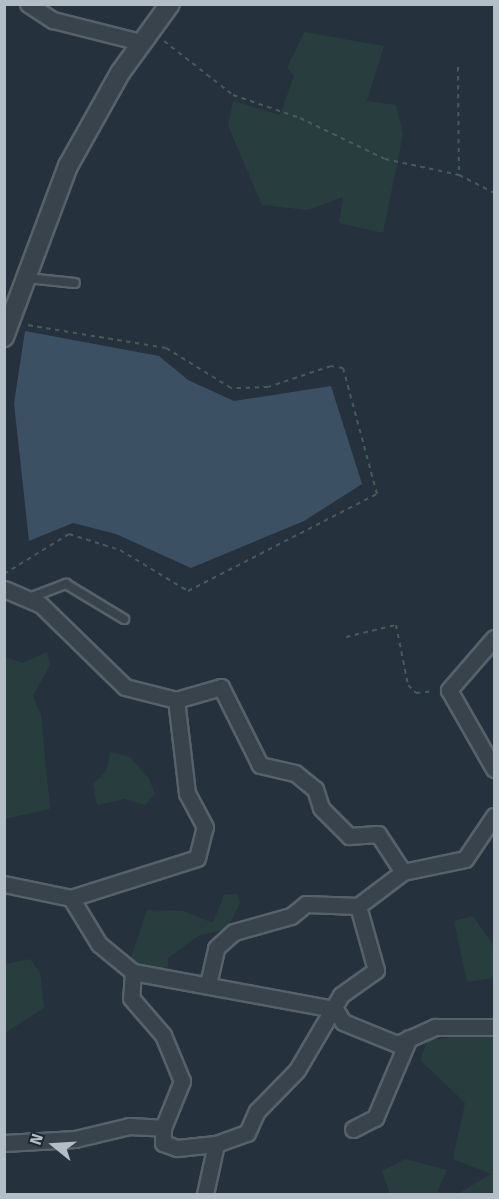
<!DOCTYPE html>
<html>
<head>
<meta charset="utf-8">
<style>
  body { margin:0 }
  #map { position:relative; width:499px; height:1199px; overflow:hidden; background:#25313c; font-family:"Fira Sans",sans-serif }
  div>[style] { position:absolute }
  .green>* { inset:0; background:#283e3e }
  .water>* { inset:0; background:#3c5064 }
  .path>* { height:2px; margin-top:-1px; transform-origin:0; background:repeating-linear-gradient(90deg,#475b5b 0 4.5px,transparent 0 9px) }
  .roads { filter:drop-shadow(2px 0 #57616a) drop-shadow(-2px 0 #57616a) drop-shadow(0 2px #57616a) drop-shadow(0 -2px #57616a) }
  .service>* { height:8px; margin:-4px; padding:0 4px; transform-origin:4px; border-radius:4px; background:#39434c }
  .minor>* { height:15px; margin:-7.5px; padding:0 7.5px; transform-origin:7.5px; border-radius:7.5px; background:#39434c }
  .tertiary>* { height:18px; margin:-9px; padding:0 9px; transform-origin:9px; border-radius:9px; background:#39434c }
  span { translate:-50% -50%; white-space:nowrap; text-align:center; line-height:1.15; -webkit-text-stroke:4.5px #1e2831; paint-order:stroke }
  .frame { position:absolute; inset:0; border:6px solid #b4bec7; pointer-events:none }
  .north { position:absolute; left:24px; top:1115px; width:60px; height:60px; -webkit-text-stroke:4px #1e2831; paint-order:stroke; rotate:288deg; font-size:16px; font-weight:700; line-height:24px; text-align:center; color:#b4bec7 }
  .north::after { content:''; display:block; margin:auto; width:21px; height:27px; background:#b4bec7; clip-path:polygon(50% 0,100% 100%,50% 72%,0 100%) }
</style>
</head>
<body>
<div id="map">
  <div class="green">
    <div style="clip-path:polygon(304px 32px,384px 46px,367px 101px,396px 105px,403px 134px,383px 233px,339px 223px,343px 197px,307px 210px,262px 205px,228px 126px,233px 101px,280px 115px,294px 76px,287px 68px)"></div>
    <div style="clip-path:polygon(47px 652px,50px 665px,33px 696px,41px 715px,50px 809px,5px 819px,6px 657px,22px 663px)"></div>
    <div style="clip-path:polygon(110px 752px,130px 757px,149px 779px,155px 794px,145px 805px,125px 799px,97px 805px,93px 784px,107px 770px)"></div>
    <div style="clip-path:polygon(237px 894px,240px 903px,227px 929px,198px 936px,168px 958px,168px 967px,161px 971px,137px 969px,131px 957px,147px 910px,183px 911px,213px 923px,224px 895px)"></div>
    <div style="clip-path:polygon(473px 916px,494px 946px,494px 978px,467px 982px,454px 921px)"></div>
    <div style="clip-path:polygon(30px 959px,40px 973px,44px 1008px,5px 1033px,5px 964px)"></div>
    <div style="clip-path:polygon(494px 1032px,494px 1194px,390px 1194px,382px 1171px,405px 1159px,447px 1170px,437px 1192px,459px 1193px,491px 1174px,453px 1159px,465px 1103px,420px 1060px,428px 1040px)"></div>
  </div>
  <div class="water">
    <div style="clip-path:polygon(25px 331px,159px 356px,188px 380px,234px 401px,331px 386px,362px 484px,304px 521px,191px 568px,116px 534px,73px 523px,29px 541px,14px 403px)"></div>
  </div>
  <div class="path">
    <div style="left:164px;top:41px;width:88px;rotate:38deg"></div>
    <div style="left:233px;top:95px;width:71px;rotate:18.9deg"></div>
    <div style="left:300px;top:118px;width:94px;rotate:25.8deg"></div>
    <div style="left:385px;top:159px;width:76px;rotate:12.2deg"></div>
    <div style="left:459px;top:175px;width:39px;rotate:27deg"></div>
    <div style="left:458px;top:67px;width:108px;rotate:89.5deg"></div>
    <div style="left:4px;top:574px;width:76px;rotate:-31.6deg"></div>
    <div style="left:69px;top:534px;width:53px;rotate:17.4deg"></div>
    <div style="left:120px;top:550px;width:79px;rotate:31.1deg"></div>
    <div style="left:188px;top:591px;width:212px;rotate:-27.2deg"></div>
    <div style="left:377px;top:494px;width:131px;rotate:-105.1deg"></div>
    <div style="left:343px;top:368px;width:12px;rotate:-171deg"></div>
    <div style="left:331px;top:366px;width:66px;rotate:161.6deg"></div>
    <div style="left:268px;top:387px;width:37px;rotate:178deg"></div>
    <div style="left:231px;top:388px;width:76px;rotate:-148.4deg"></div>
    <div style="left:166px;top:348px;width:141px;rotate:-170.6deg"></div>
    <div style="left:346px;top:637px;width:51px;rotate:-13.5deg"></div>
    <div style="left:396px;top:625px;width:61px;rotate:78.7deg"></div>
    <div style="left:408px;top:685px;width:11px;rotate:45deg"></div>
    <div style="left:416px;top:693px;width:18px;rotate:-6deg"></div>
  </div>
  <div class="roads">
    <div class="service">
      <div style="left:27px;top:278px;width:48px;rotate:5.9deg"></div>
      <div style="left:29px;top:598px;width:40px;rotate:-21deg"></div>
      <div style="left:66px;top:584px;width:68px;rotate:31.1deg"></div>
    </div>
    <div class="minor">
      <div style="left:28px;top:4px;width:30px;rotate:33deg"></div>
      <div style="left:53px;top:20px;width:90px;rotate:14.2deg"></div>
      <div style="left:4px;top:589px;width:39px;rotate:23deg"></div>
      <div style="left:40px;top:604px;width:119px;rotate:44.3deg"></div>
      <div style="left:125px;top:687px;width:53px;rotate:14.3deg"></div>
      <div style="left:176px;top:700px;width:47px;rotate:-16.1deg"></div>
      <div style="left:221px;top:687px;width:87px;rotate:63.4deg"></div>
      <div style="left:260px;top:765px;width:36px;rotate:13deg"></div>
      <div style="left:295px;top:773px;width:26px;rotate:39deg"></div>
      <div style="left:315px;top:789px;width:20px;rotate:72deg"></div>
      <div style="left:321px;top:808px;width:40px;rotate:45deg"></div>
      <div style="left:349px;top:836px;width:29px;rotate:-4deg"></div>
      <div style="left:378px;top:834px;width:45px;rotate:56.7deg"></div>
      <div style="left:403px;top:872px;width:63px;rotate:-11.8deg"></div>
      <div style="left:465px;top:859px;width:52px;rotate:-56deg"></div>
      <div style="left:494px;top:638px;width:69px;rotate:130.9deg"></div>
      <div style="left:449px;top:690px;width:91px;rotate:60.3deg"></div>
      <div style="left:4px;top:884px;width:68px;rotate:11.8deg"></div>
      <div style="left:71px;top:898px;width:54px;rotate:58.7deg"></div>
      <div style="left:99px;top:944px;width:44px;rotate:39.5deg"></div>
      <div style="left:133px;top:972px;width:205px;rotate:10.4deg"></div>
      <div style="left:335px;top:1009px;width:15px;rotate:58deg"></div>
      <div style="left:343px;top:1022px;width:58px;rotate:22.2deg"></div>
      <div style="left:397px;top:1044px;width:42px;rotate:-24.1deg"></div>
      <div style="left:435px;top:1027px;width:59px"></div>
      <div style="left:71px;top:898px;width:132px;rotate:-17.6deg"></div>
      <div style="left:197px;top:858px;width:32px;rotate:-76deg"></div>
      <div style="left:205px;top:827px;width:38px;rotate:-118deg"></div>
      <div style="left:187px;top:793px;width:94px;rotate:-96.7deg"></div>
      <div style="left:133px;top:972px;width:26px;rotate:94deg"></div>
      <div style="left:131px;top:998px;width:49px;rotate:49.1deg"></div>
      <div style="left:163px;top:1035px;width:50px;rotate:67.6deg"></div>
      <div style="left:182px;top:1081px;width:51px;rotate:112deg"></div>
      <div style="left:163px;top:1128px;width:15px;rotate:90deg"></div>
      <div style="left:163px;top:1143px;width:15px;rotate:20deg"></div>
      <div style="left:177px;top:1148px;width:39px;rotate:-6deg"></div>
      <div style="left:216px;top:1144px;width:33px;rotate:-20deg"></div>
      <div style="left:247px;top:1133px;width:24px;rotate:-66deg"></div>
      <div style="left:257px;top:1111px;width:57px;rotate:-45.7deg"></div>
      <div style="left:297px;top:1070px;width:87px;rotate:-59.6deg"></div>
      <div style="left:341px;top:995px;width:43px;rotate:-35.5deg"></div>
      <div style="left:376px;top:970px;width:66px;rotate:-105.7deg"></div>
      <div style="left:208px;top:984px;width:37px;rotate:-77deg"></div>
      <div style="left:216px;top:948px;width:24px;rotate:-42deg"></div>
      <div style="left:234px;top:932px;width:59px;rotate:-15.7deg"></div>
      <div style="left:291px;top:916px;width:19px;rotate:-39deg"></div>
      <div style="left:306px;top:904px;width:52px;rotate:2.2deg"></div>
      <div style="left:358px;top:906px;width:56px;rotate:-37.1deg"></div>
      <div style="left:353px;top:1129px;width:25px;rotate:-27deg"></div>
      <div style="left:375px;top:1118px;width:87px;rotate:-67deg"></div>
      <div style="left:4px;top:1143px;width:71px;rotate:-3.2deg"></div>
      <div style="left:75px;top:1139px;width:56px;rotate:-13.5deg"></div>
      <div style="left:129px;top:1126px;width:34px;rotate:3deg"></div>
      <div style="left:205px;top:1194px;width:51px;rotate:-77.6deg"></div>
    </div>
    <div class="tertiary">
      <div style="left:4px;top:337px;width:183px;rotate:-69.5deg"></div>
      <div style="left:68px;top:166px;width:107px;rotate:-60.8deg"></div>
      <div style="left:120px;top:73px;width:85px;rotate:-54.1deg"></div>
    </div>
  </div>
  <div class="frame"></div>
  <div class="north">N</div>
</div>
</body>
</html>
